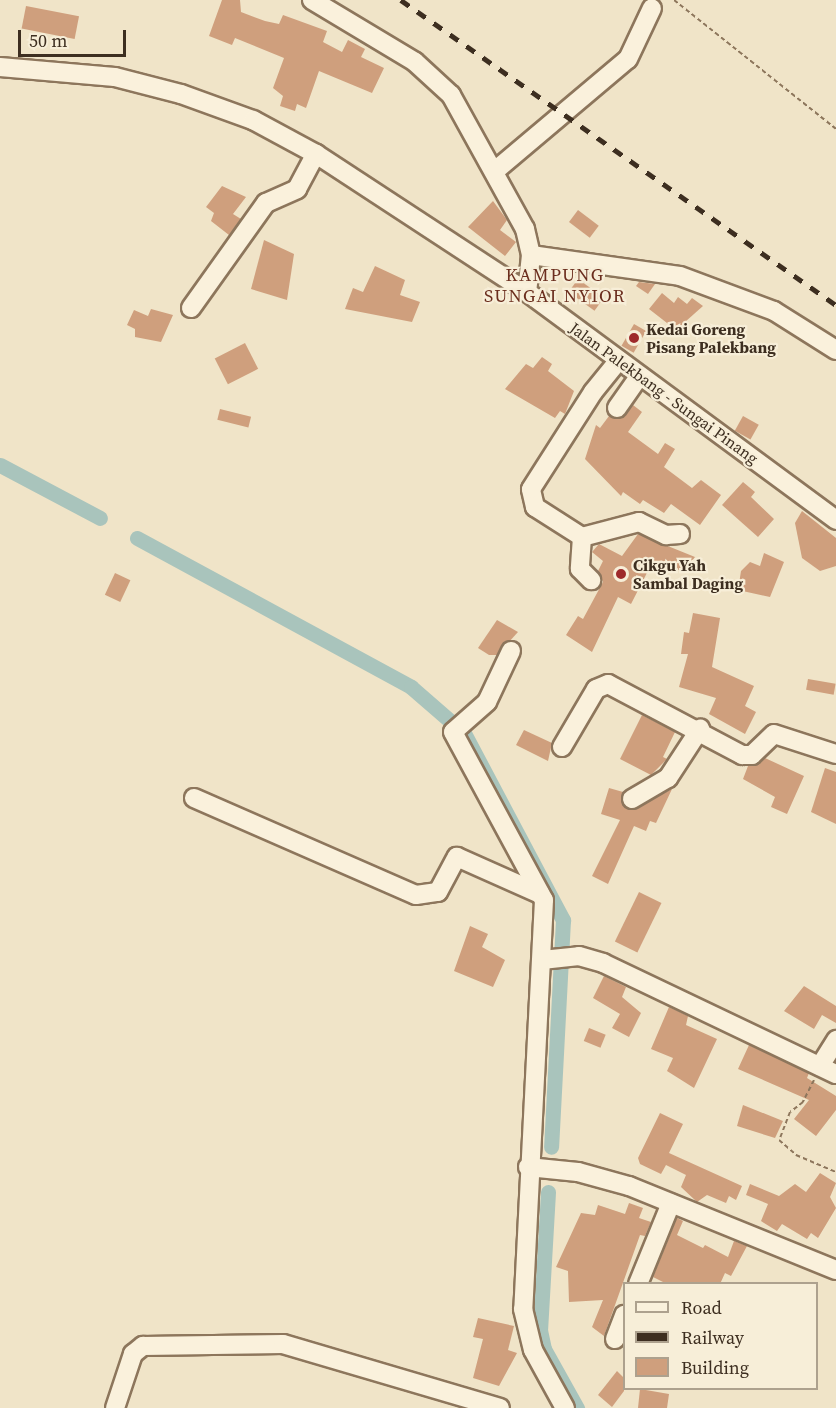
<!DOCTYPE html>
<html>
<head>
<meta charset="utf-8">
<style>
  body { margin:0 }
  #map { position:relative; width:836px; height:1408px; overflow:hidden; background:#f0e4c8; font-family:"Source Serif 4",serif }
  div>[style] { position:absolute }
  .canal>* { height:15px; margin:-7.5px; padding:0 7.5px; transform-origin:7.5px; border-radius:7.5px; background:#a9c4bc }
  .building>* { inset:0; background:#cf9f7d; transform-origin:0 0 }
  .path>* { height:2px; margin-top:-1px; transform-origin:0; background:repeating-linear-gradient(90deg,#8d765c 0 4.5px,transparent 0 7.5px) }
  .roads { filter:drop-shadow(2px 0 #8d765c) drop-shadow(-2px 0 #8d765c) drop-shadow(0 2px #8d765c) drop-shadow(0 -2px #8d765c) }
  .minor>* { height:18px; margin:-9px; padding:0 9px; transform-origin:9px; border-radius:9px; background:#faf1dc }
  .rail>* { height:4.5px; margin-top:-2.25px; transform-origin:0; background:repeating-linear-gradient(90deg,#3d2e20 0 10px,transparent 0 20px) }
  .dots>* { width:16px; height:16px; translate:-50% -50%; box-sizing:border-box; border:3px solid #f7eed8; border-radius:50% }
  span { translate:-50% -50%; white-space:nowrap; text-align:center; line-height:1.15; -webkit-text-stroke:4.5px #f7eed8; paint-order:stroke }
  .poi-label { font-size:16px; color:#3d2e20; font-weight:700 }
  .left { translate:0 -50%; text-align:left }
  .street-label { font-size:16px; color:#3d2e20 }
  .neighbourhood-label { font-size:18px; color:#6b2e1e; letter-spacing:1.5px }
  .legend { position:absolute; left:623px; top:1282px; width:195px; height:108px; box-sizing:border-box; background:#f7eed8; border:2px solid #ada18e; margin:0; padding:8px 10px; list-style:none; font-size:18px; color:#3d2e20 }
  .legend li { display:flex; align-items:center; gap:12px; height:30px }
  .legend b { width:30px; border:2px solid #ada18e }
  .scale { position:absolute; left:18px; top:30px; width:108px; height:27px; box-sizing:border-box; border:3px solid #3d2e20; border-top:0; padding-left:8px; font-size:18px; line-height:21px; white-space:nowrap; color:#3d2e20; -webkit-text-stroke:4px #f7eed8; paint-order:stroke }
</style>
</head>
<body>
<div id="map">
  <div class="canal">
    <div style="left:0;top:465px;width:113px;rotate:27.9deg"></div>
    <div style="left:137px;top:538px;width:312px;rotate:28.5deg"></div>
    <div style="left:411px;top:687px;width:70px;rotate:41deg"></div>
    <div style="left:464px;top:733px;width:212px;rotate:62.1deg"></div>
    <div style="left:563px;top:920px;width:227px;rotate:93deg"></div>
    <div style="left:548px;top:1192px;width:138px;rotate:93.3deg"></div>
    <div style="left:540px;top:1330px;width:19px;rotate:78deg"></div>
    <div style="left:544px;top:1349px;width:68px;rotate:60.8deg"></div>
  </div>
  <div class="building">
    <div style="clip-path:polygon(222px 0,240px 0,241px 12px,265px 21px,279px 24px,283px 15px,327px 31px,323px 42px,342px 52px,348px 40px,365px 49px,361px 57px,384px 68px,372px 93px,319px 71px,306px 108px,297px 104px,295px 111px,280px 106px,283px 96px,273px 88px,284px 58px,235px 38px,232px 45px,209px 36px)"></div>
    <div style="left:26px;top:6px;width:54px;height:23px;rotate:11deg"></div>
    <div style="clip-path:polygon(222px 186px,246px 197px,233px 214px,241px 219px,229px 235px,211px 221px,214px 213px,206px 207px)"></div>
    <div style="clip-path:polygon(493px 201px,507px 220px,500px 230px,516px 242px,505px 256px,468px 227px)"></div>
    <div style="left:578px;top:210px;width:26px;height:15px;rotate:37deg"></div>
    <div style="clip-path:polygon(264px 240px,294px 254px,287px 300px,251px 289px)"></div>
    <div style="clip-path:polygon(375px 266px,405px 280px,400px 295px,420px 302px,412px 322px,345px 309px,353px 288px,363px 292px)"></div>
    <div style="left:578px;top:279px;width:32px;height:16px;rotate:36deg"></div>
    <div style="clip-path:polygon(639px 282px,655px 284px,648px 294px,636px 286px)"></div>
    <div style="clip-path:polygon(662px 293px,674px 303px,678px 297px,687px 304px,692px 298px,703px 306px,676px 330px,649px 309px)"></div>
    <div style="clip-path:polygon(151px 309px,173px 315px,161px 342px,135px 337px,135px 329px,127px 325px,134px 310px,148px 316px)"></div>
    <div style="left:634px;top:324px;width:14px;height:25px;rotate:30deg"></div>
    <div style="left:245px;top:343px;width:29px;height:34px;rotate:63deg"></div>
    <div style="clip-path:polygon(542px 357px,552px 364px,548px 371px,574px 391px,565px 414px,560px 411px,555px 418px,505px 389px,526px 364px,533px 368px)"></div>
    <div style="clip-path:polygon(633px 405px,642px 412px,628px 432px,658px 454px,665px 443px,675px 449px,664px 467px,692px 488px,701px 480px,721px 495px,700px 525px,671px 504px,664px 513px,643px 500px,640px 504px,623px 492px,621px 496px,585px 459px,596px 425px,600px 428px,609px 416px,622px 418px)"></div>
    <div style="left:220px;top:409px;width:32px;height:11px;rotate:14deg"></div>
    <div style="left:743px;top:416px;width:18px;height:17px;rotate:29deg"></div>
    <div style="clip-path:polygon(743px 482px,755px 492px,751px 497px,774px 519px,758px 537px,722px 505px)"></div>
    <div style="clip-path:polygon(802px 511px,836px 538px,836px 566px,820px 571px,802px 558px,795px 523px)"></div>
    <div style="clip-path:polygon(638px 534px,695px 557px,683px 573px,673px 566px,669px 572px,656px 562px,651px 565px,631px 604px,618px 597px,592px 652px,566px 635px,578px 616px,583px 619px,603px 582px,598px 571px,603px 561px,592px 552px,599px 544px,622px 556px)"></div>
    <div style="clip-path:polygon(764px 553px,784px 562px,770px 597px,738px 590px,741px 571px,750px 562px,760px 566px)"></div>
    <div style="left:115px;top:573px;width:17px;height:24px;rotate:25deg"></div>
    <div style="clip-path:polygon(693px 613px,720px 618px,712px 667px,754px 686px,745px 706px,756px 712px,745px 734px,709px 714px,716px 698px,679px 687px,688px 654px,681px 654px,684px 632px,689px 633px)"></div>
    <div style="clip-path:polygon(497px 620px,518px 632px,497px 655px,489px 655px,478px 648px)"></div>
    <div style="left:808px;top:679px;width:28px;height:11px;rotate:10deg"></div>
    <div style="clip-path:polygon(642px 715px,675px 732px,663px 757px,667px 759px,651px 775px,620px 759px)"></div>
    <div style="clip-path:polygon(524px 730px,552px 743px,548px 761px,516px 745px)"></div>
    <div style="clip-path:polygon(765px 758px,804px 776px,787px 814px,771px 807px,775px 797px,743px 779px,748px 766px)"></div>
    <div style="clip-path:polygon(825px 768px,836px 772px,836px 824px,811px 812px)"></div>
    <div style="clip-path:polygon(609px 788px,623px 792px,622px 804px,631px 810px,672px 789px,656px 823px,650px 821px,646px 831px,634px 826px,608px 884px,592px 876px,620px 820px,601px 814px)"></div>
    <div style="left:639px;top:892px;width:25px;height:55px;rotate:26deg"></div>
    <div style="clip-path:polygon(470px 926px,488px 934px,482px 947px,505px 960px,493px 987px,454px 971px)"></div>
    <div style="clip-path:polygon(604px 976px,626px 987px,622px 997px,641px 1013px,629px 1037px,612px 1028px,620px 1014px,593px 998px)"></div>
    <div style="clip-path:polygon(804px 986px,836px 1006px,836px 1023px,822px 1015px,814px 1029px,784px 1011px)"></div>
    <div style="clip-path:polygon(669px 1007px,688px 1016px,686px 1025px,717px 1039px,694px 1088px,667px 1071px,673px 1058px,651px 1049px)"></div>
    <div style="left:589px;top:1028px;width:18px;height:14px;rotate:22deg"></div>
    <div style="clip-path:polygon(749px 1045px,809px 1073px,807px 1078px,836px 1096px,836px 1110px,816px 1136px,794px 1119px,809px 1100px,738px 1069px)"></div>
    <div style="clip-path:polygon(743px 1105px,783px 1121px,775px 1138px,737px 1126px)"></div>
    <div style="clip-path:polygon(660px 1113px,683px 1124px,669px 1153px,742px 1186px,736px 1200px,729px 1196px,726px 1203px,707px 1195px,697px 1202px,681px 1187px,686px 1175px,666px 1165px,661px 1174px,640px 1164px,638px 1158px)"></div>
    <div style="clip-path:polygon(820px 1173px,836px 1183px,830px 1197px,836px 1208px,818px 1238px,811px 1233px,807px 1239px,782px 1224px,777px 1231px,761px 1221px,768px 1204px,746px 1195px,750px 1184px,779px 1196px,795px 1184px,806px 1192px)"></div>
    <div style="clip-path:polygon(629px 1203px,643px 1208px,639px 1218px,651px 1222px,645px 1236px,640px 1235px,604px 1336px,592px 1327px,603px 1300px,569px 1302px,568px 1271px,556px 1267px,581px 1213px,595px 1215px,598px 1205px,625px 1214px)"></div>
    <div style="clip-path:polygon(677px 1218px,683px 1221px,677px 1235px,703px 1248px,705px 1245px,728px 1257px,734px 1241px,747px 1246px,731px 1276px,725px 1273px,720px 1284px,667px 1284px,653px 1277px)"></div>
    <div style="clip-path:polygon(478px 1318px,514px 1326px,508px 1350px,517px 1353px,499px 1386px,473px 1378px,483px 1339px,473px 1337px)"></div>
    <div style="clip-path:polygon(617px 1371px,624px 1378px,624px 1391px,612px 1407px,598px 1395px)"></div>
    <div style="clip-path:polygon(640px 1389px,669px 1394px,667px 1408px,638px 1408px)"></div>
  </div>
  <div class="path">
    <div style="left:674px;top:0;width:207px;rotate:38.5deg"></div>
    <div style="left:814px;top:1080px;width:25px;rotate:117deg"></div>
    <div style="left:803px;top:1102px;width:16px;rotate:142deg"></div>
    <div style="left:790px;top:1112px;width:30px;rotate:111deg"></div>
    <div style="left:779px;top:1140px;width:23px;rotate:41deg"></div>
    <div style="left:796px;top:1155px;width:43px;rotate:23deg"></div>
  </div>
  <div class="roads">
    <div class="minor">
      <div style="left:312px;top:0;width:120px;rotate:31deg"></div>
      <div style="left:415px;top:62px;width:49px;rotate:42.5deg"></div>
      <div style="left:451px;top:95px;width:153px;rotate:61.1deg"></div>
      <div style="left:525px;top:229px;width:27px;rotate:77deg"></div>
      <div style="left:531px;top:255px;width:37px;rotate:96deg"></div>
      <div style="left:0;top:67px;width:115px;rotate:5deg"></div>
      <div style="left:115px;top:77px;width:68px;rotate:14.4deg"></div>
      <div style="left:181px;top:94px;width:77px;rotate:19.9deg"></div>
      <div style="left:253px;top:120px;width:72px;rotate:28.4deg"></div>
      <div style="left:316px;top:154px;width:252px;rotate:33.2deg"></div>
      <div style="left:527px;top:292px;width:384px;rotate:36.4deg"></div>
      <div style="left:496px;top:170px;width:172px;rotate:-40.1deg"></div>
      <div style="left:628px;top:59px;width:56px;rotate:-64.8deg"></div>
      <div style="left:531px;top:255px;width:150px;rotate:8deg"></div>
      <div style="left:680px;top:276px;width:100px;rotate:20.4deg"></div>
      <div style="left:774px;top:311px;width:73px;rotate:32.2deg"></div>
      <div style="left:191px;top:308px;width:129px;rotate:-54.5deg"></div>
      <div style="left:266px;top:203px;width:34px;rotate:-24deg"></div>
      <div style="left:297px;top:189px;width:40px;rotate:-62deg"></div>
      <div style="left:617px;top:408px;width:39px;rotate:-55deg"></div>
      <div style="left:582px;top:537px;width:56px;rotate:-147.4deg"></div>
      <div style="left:535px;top:507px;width:18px;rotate:-103deg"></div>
      <div style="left:531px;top:489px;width:115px;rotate:-57.4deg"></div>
      <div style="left:593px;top:392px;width:41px;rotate:-50.9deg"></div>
      <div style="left:582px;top:537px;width:59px;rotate:-14.7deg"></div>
      <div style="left:639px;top:522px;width:30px;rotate:26deg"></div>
      <div style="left:666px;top:535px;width:14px;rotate:-4deg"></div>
      <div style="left:582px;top:537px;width:32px;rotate:94deg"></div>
      <div style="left:580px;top:569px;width:16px;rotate:45deg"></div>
      <div style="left:511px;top:651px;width:56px;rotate:115.2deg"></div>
      <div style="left:487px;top:702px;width:45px;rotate:138.6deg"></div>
      <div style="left:453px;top:732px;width:191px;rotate:61.6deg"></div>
      <div style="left:544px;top:900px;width:410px;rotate:92.9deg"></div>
      <div style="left:523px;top:1309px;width:42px;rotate:76.3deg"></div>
      <div style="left:533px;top:1350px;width:66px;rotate:61.1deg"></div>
      <div style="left:562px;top:747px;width:67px;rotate:-59.6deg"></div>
      <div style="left:596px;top:689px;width:13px;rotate:-23deg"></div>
      <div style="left:608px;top:684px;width:152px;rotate:27.9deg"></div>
      <div style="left:742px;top:755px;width:10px"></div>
      <div style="left:752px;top:755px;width:30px;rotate:-44deg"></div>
      <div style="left:774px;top:734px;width:65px;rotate:17.9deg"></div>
      <div style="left:194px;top:798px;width:242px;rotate:23.6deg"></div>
      <div style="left:416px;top:895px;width:22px;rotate:-8deg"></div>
      <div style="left:438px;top:892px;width:40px;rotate:-62deg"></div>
      <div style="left:457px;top:857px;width:91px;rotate:24deg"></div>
      <div style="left:632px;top:799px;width:42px;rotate:-30.3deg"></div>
      <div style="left:668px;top:778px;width:59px;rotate:-56.9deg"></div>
      <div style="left:542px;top:960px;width:37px;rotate:-6deg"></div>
      <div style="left:579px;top:956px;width:25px;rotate:16deg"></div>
      <div style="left:603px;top:963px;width:258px;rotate:25.5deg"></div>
      <div style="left:820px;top:1066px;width:31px;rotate:-58deg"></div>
      <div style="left:528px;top:1167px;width:50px;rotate:5.7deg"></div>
      <div style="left:578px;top:1172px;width:53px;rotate:15.4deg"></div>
      <div style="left:629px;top:1186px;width:223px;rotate:22.1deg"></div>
      <div style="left:638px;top:1284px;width:87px;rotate:-67.8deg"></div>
      <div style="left:615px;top:1339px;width:26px;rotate:-69deg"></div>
      <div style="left:115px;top:1408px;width:57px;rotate:-71.6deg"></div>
      <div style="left:133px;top:1354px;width:13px;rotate:-39deg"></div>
      <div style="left:143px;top:1346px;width:140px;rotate:-0.8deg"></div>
      <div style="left:283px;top:1344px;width:226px;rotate:16.4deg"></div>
    </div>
  </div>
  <div class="rail">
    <div style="left:401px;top:0;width:531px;rotate:35.04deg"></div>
  </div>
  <div class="dots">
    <div style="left:634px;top:338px;background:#9e2a2b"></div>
    <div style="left:621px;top:574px;background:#9e2a2b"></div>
  </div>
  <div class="poi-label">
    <span class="left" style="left:646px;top:338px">Kedai Goreng<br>Pisang Palekbang</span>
    <span class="left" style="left:633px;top:574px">Cikgu Yah<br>Sambal Daging</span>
  </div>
  <div class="street-label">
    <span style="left:664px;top:393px;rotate:36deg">Jalan Palekbang - Sungai Pinang</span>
  </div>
  <div class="neighbourhood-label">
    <span style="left:555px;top:286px">KAMPUNG<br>SUNGAI NYIOR</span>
  </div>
  <ul class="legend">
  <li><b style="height:8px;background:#faf1dc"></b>Road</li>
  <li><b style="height:8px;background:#3d2e20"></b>Railway</li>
  <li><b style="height:16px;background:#cf9f7d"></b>Building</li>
  </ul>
  <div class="scale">50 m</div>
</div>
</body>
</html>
